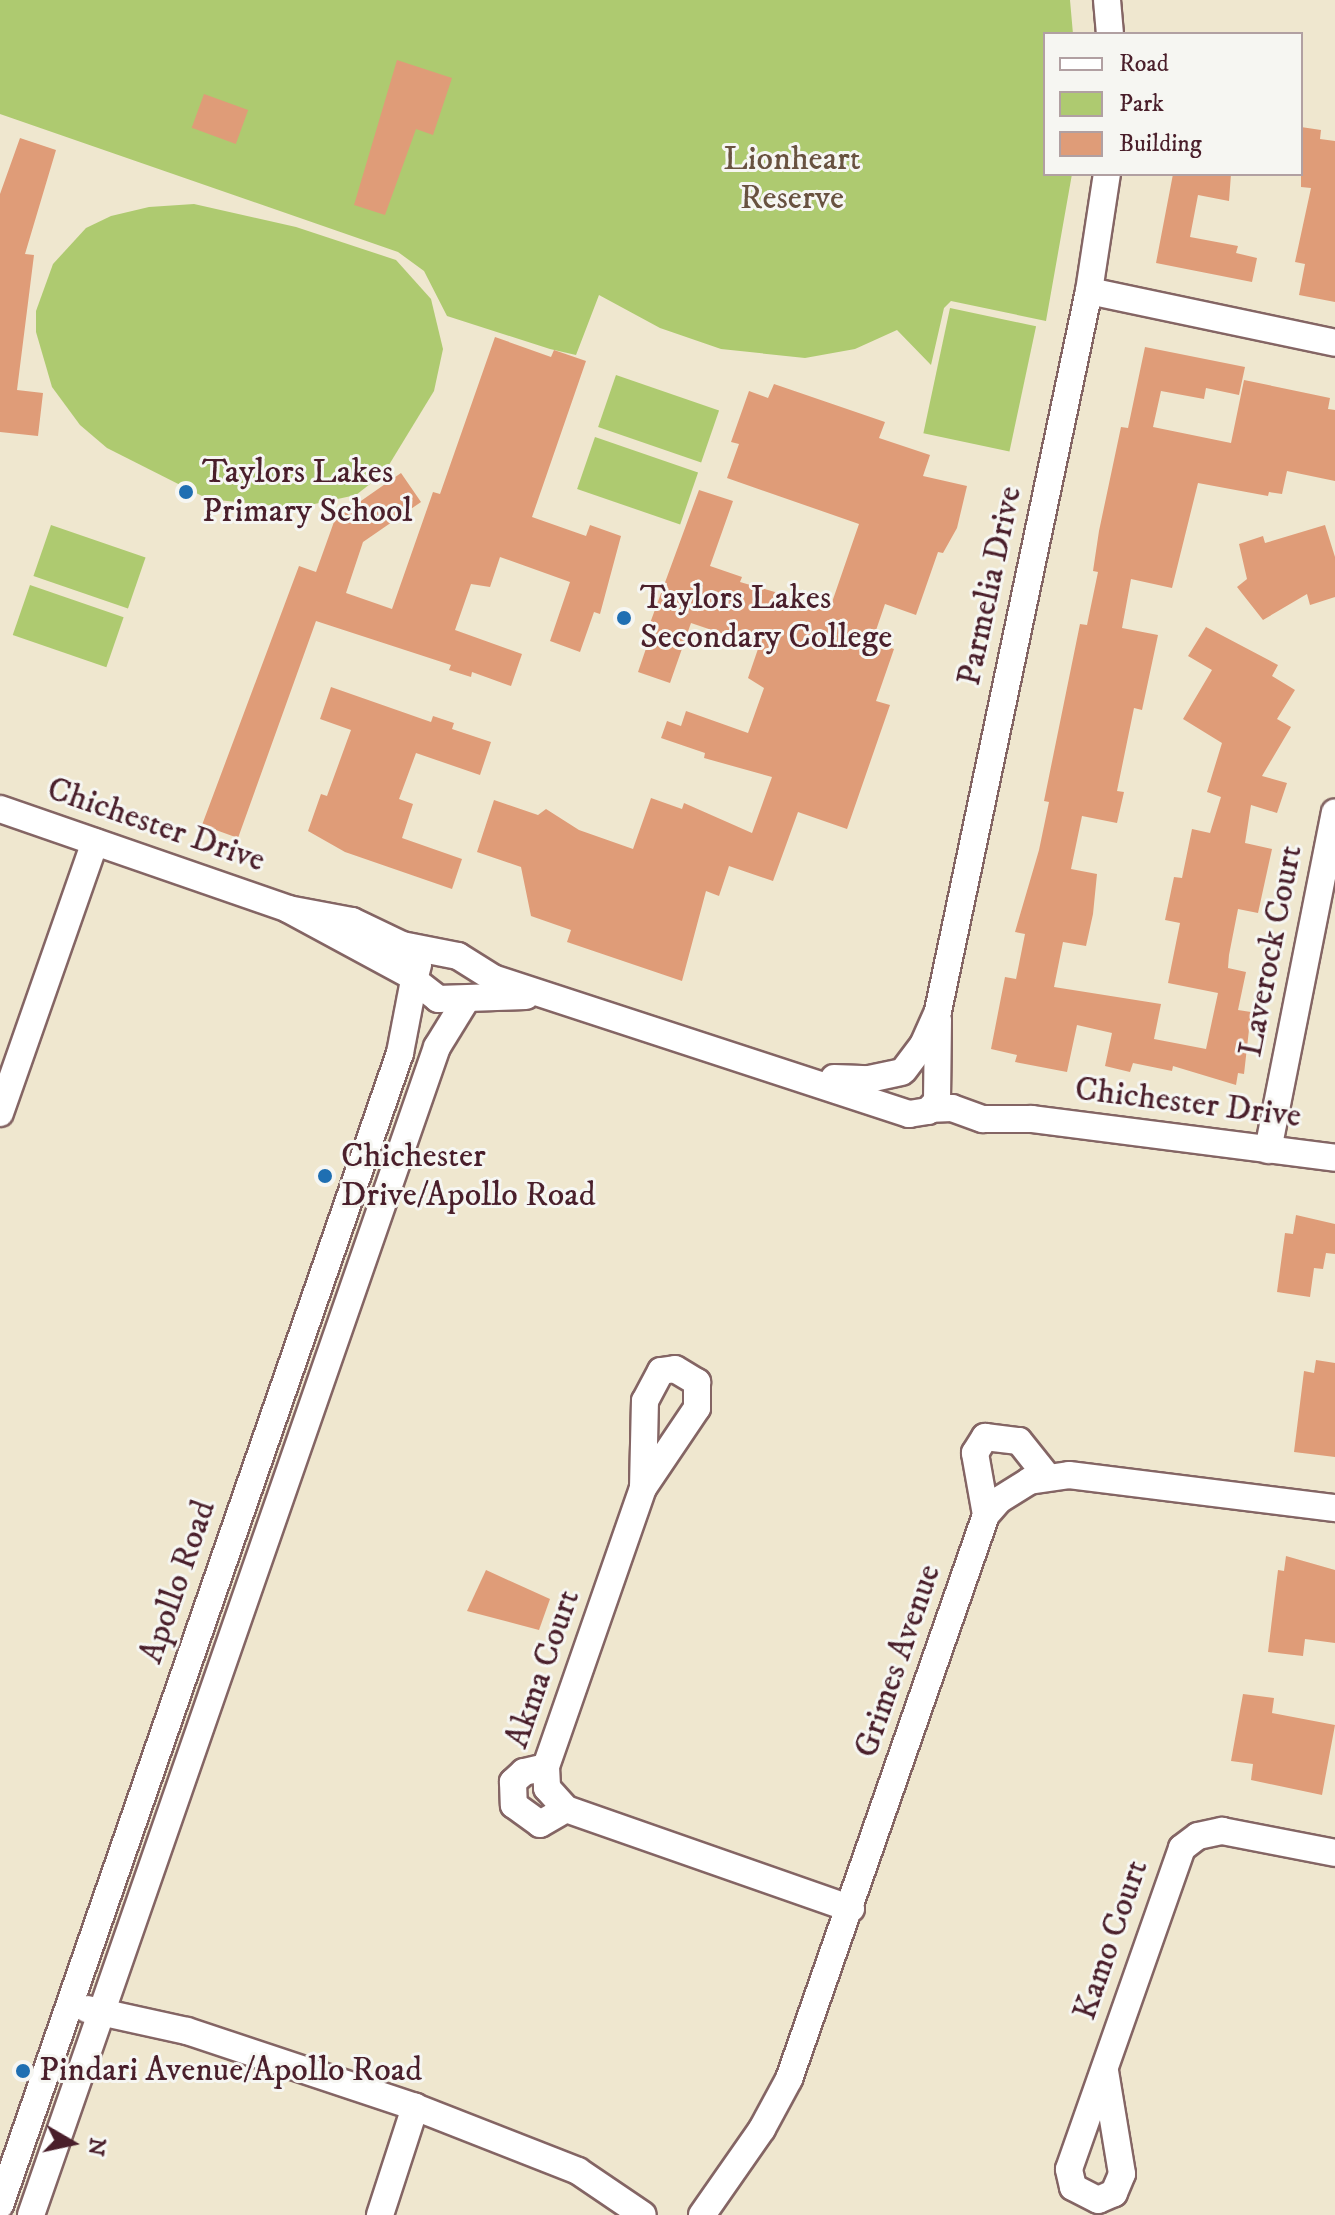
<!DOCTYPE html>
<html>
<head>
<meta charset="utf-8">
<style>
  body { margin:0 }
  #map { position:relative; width:1335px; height:2215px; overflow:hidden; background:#efe7cf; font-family:"IM FELL DW Pica",serif }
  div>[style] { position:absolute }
  .green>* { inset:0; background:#aeca70; transform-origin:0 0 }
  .building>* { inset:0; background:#df9c78; transform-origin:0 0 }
  .roads { filter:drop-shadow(2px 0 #846564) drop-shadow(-2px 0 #846564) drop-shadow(0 2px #846564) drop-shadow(0 -2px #846564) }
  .minor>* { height:26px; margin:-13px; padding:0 13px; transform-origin:13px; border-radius:13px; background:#fff }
  .dots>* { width:22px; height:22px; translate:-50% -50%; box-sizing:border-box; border:4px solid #f6f6f2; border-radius:50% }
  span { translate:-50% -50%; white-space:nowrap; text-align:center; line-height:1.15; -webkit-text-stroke:6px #f6f6f2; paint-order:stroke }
  .park-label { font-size:34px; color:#685240 }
  .poi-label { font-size:34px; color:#4a1f2b }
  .left { translate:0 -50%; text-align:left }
  .street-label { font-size:34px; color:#4a1f2b }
  .legend { position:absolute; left:1043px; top:32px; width:260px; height:144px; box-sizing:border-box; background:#f6f6f2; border:2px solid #b1a0a2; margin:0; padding:10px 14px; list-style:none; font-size:24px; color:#4a1f2b }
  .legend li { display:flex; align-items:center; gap:16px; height:40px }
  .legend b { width:40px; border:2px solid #b1a0a2 }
  .north { position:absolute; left:32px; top:2103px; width:80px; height:80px; -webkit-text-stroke:6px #f6f6f2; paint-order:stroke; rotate:99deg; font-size:22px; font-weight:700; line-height:32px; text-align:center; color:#4a1f2b }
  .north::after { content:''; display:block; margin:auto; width:28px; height:36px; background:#4a1f2b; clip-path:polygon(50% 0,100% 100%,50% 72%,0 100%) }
</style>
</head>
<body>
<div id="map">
  <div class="green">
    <div style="clip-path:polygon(0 0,1070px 0,1073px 34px,1045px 34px,1045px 174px,1072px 174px,1046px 321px,951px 301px,944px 308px,931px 365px,897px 330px,855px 349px,805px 358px,721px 349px,660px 328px,599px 295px,576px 355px,550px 349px,447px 316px,424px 271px,398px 252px,0 114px)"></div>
    <div style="clip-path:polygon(194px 204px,296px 227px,396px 260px,431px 299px,443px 349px,434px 391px,384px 473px,356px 495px,296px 508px,208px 499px,107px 448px,80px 425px,52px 387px,36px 332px,36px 311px,53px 264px,86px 228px,111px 216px,149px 207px)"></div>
    <div style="left:950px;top:308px;width:88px;height:128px;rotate:12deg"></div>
    <div style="left:616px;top:375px;width:109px;height:55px;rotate:19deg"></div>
    <div style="left:595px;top:437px;width:109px;height:55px;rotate:19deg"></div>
    <div style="left:51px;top:525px;width:100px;height:54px;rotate:19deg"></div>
    <div style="left:30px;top:585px;width:99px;height:53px;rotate:19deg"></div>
  </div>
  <div class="building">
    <div style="clip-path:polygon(397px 60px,452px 78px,433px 135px,416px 129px,385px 215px,354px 205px)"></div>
    <div style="left:204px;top:94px;width:47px;height:36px;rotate:20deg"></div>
    <div style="clip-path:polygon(1301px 127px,1321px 130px,1320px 139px,1335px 141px,1335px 302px,1299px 295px,1305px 264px,1295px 262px,1311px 188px,1301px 187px)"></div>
    <div style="clip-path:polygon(20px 138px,56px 150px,25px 254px,34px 255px,17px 390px,43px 393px,38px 436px,0 432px,0 194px)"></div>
    <div style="clip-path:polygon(1173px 174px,1231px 174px,1229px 201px,1198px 195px,1190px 237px,1238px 246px,1236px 253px,1257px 258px,1252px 282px,1156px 263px)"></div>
    <div style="clip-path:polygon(495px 337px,551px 357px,554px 350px,586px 361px,532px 517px,586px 536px,590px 525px,621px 536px,600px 614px,594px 612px,580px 652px,550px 641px,570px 582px,500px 557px,490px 587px,471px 584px,455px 630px,522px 654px,511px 686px,472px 672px,471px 677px,449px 670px,451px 665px,316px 621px,238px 838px,202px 825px,299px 566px,316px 572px,335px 519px,401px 473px,421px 502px,363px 542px,346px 593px,392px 609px,433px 492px,440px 494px)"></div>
    <div style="clip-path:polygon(1145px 347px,1245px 367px,1239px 395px,1206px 388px,1204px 399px,1161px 391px,1153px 427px,1231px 443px,1244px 380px,1330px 398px,1328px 409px,1335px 410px,1335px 481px,1287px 471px,1282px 494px,1269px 492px,1268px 496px,1198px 483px,1172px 588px,1131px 579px,1122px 628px,1158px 635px,1142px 710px,1134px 708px,1117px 791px,1124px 792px,1117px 823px,1082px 816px,1071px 869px,1097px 874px,1093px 914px,1086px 946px,1063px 942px,1054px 987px,1161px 1004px,1154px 1039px,1206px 1049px,1218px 993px,1168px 983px,1180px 923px,1165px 920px,1174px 877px,1182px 878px,1192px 829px,1210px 833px,1221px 797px,1207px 792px,1222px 743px,1183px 719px,1212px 670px,1188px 656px,1206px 627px,1278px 665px,1272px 676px,1295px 690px,1277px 719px,1291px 727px,1262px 776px,1287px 783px,1277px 813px,1251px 805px,1245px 843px,1272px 849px,1258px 913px,1238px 909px,1229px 955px,1228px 968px,1246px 972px,1238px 1010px,1251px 1012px,1244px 1074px,1238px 1073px,1236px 1085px,1173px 1066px,1172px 1071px,1133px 1063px,1130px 1072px,1105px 1066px,1112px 1033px,1077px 1025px,1067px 1072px,1015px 1062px,1017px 1055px,991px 1049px,1005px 977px,1016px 979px,1025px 934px,1015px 932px,1039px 850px,1049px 802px,1044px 801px,1080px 624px,1087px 625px,1098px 572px,1093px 571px,1099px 531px,1121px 427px,1128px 428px)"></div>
    <div style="clip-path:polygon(774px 384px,885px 422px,879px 438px,930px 455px,923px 476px,967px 486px,957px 528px,943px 553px,938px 552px,916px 615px,885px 604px,872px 642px,894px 649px,876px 701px,890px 705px,847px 829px,798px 812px,773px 881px,729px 866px,719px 896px,706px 891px,682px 981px,567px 942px,571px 930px,531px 916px,521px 867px,477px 852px,494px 800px,538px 815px,546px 809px,579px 830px,633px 849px,651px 798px,682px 809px,684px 803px,752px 833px,772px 777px,704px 758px,705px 753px,661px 738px,667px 721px,681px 726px,686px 711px,748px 733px,764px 688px,748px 678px,759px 646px,691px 623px,670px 683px,638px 672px,653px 628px,649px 626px,699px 490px,733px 501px,710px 566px,742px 577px,740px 582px,830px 608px,859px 524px,727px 478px,739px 444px,731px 442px,749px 391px,768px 398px)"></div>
    <div style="clip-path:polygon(1325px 525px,1335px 557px,1335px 597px,1310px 605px,1307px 594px,1263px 620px,1237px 587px,1247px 579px,1239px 544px,1263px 536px,1265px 543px)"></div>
    <div style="clip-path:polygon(331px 687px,431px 722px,433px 716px,454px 723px,452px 729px,491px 742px,480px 775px,416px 753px,399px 799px,413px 804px,402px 838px,462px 859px,452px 889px,345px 852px,308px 831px,321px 794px,327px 796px,351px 730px,320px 719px)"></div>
    <div style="clip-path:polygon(1296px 1215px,1335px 1224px,1335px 1254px,1326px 1253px,1323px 1269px,1314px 1268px,1310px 1297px,1277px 1292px,1285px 1233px,1293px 1234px)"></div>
    <div style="clip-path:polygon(1316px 1360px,1335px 1363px,1335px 1457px,1294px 1452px,1304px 1371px,1314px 1373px)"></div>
    <div style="clip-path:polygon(1286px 1556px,1335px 1570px,1335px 1643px,1305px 1639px,1303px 1656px,1268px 1652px,1278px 1570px,1284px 1571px)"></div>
    <div style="clip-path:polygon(486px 1570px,550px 1599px,539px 1630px,467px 1611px)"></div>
    <div style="clip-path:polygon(1243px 1694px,1274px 1698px,1272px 1713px,1335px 1725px,1322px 1795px,1251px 1780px,1253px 1764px,1231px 1761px)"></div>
  </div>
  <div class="roads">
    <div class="minor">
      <div style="left:1107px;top:0;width:34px;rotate:85deg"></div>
      <div style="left:1089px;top:291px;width:251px;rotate:11.9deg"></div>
      <div style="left:0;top:809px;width:305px;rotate:19.1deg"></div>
      <div style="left:288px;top:909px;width:141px;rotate:28.4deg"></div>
      <div style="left:288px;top:909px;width:65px;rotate:10.6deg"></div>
      <div style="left:352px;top:921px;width:55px;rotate:25.6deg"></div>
      <div style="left:402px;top:945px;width:57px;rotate:11.1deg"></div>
      <div style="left:458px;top:956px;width:41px;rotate:32.2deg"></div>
      <div style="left:493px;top:978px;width:438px;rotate:18.1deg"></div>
      <div style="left:909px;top:1114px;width:19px;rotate:-9deg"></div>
      <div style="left:928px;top:1111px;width:13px;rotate:-48deg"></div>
      <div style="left:937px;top:1101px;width:81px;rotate:-89.3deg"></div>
      <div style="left:418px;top:965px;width:16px;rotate:105deg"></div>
      <div style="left:414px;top:980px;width:31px;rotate:38deg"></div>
      <div style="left:438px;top:999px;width:88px;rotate:-2deg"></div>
      <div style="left:904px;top:1070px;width:31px;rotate:-53deg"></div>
      <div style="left:923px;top:1045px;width:37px;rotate:-66deg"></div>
      <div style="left:938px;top:1011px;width:736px;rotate:-78.16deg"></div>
      <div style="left:1089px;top:291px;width:118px;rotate:-81.3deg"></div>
      <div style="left:834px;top:1078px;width:35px;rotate:2deg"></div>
      <div style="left:869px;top:1079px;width:33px;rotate:-12deg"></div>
      <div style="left:931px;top:1109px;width:21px;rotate:-3deg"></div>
      <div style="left:952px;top:1108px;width:33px;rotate:20deg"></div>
      <div style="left:983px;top:1119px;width:49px"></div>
      <div style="left:1032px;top:1119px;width:305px;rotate:7.3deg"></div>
      <div style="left:0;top:1113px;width:287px;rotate:-70.7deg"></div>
      <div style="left:1268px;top:1150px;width:344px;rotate:-78.8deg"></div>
      <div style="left:643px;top:1488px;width:87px;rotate:-88.7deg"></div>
      <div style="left:645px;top:1401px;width:34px;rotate:-62deg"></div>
      <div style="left:661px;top:1371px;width:14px;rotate:-8deg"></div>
      <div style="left:675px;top:1369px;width:26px;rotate:31deg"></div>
      <div style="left:697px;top:1382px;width:26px;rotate:90deg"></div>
      <div style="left:697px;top:1408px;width:97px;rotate:124deg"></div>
      <div style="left:643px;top:1488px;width:295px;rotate:109.2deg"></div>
      <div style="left:546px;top:1767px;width:21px;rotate:87deg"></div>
      <div style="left:547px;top:1788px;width:28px;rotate:48deg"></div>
      <div style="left:566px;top:1809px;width:302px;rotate:19.3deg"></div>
      <div style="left:986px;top:1515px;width:63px;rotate:-100.1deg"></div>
      <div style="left:975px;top:1453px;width:19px;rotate:-58deg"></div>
      <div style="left:985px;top:1437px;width:34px;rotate:7deg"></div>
      <div style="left:1019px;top:1441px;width:43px;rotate:51.5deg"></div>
      <div style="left:546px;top:1767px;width:23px;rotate:167deg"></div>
      <div style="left:524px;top:1772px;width:15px;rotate:138deg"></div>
      <div style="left:513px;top:1782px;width:23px;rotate:88deg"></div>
      <div style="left:514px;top:1805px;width:32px;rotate:36deg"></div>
      <div style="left:540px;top:1824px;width:30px;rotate:-30deg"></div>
      <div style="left:87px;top:2009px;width:102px;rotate:12.4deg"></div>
      <div style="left:187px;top:2031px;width:240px;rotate:18.4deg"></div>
      <div style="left:415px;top:2107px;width:175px;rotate:21.4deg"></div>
      <div style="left:578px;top:2171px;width:78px;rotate:34.1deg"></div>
      <div style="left:1105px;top:2071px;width:104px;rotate:80.6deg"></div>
      <div style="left:1122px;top:2174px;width:21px;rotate:113deg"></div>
      <div style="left:1114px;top:2193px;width:17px;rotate:156deg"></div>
      <div style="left:1098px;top:2200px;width:28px;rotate:-153deg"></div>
      <div style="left:1073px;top:2187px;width:18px;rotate:-103deg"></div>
      <div style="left:1069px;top:2169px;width:340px;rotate:-70.6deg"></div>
      <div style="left:1182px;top:1848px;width:20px;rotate:-37deg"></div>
      <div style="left:1198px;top:1836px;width:25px;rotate:-12deg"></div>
      <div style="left:1222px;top:1831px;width:115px;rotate:11deg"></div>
      <div style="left:0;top:2205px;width:1219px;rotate:-70.85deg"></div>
      <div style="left:400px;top:1053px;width:74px;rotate:-79.1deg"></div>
      <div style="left:31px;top:2215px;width:1237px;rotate:-70.83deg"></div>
      <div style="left:437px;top:1047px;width:55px;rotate:-58.3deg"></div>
      <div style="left:380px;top:2215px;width:114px;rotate:-72deg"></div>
      <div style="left:702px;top:2215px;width:105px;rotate:-55.1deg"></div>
      <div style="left:762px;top:2129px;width:57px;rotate:-61.6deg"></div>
      <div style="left:789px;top:2079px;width:597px;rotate:-70.75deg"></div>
      <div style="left:986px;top:1515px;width:20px;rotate:-49deg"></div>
      <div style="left:999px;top:1500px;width:36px;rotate:-32deg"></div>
      <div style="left:1029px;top:1481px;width:40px;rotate:-8.5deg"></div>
      <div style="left:1069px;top:1475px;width:268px;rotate:7.1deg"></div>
    </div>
  </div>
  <div class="dots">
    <div style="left:186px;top:492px;background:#1f6fb2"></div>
    <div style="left:624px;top:618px;background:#1f6fb2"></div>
    <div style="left:325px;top:1176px;background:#1f6fb2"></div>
    <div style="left:23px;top:2071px;background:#1f6fb2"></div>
  </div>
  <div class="park-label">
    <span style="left:792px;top:179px">Lionheart<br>Reserve</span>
  </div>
  <div class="poi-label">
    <span class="left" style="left:202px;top:492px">Taylors Lakes<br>Primary School</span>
    <span class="left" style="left:640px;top:618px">Taylors Lakes<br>Secondary College</span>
    <span class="left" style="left:341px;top:1176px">Chichester<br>Drive/Apollo Road</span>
    <span class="left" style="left:39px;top:2071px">Pindari Avenue/Apollo Road</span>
  </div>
  <div class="street-label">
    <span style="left:990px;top:586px;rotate:-78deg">Parmelia Drive</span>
    <span style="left:156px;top:825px;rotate:19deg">Chichester Drive</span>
    <span style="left:1271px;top:951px;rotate:-79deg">Laverock Court</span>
    <span style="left:1188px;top:1103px;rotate:7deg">Chichester Drive</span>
    <span style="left:178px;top:1582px;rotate:-71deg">Apollo Road</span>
    <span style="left:898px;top:1661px;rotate:-71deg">Grimes Avenue</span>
    <span style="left:543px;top:1669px;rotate:-71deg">Akma Court</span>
    <span style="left:1111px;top:1940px;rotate:-71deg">Kamo Court</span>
  </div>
  <ul class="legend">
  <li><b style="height:10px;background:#fff"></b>Road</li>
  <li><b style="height:22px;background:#aeca70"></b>Park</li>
  <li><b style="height:22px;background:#df9c78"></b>Building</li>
  </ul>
  <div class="north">N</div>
</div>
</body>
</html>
